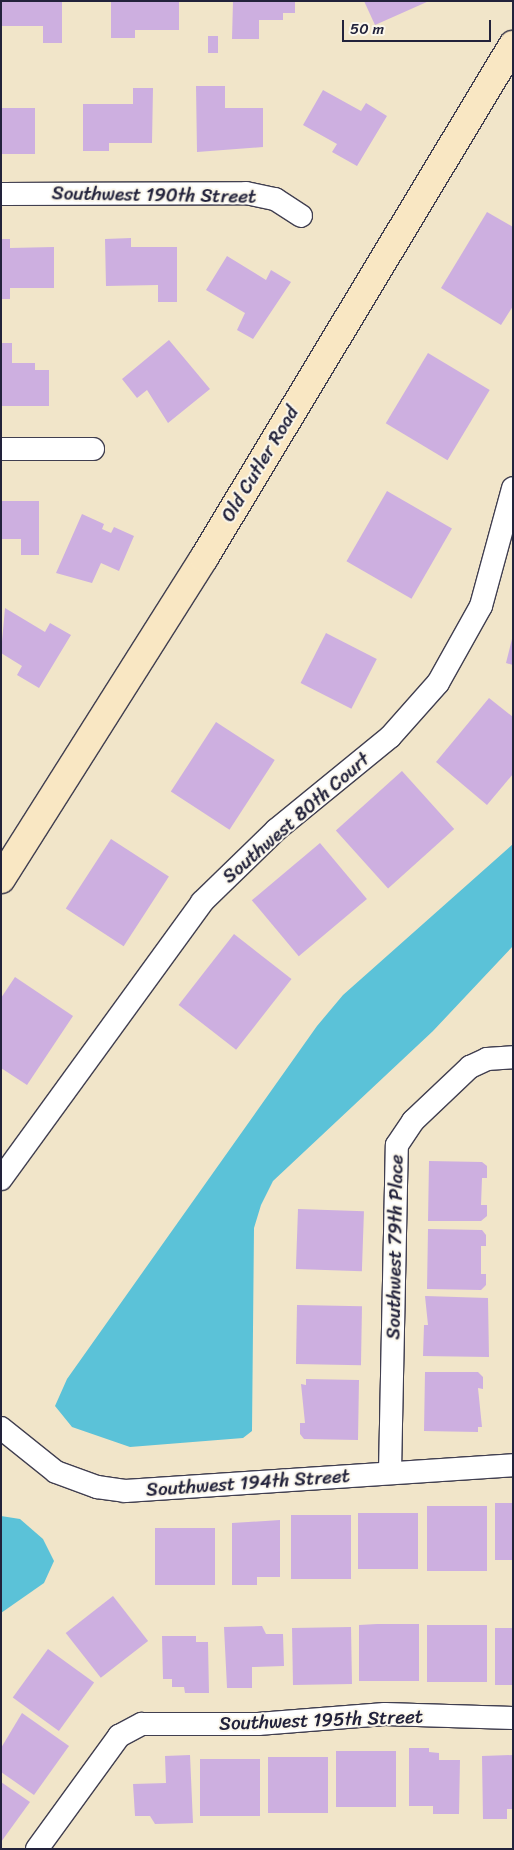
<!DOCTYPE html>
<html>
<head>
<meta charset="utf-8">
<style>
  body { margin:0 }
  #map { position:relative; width:514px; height:1850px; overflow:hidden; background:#f1e5c9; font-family:Sriracha,sans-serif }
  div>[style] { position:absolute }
  .water>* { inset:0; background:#5bc2d8 }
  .building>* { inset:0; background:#cdafe0; transform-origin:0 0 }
  .roads { filter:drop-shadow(1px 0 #413f50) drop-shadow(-1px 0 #413f50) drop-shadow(0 1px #413f50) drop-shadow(0 -1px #413f50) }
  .street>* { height:22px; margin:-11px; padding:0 11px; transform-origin:11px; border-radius:11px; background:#fff }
  .secondary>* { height:28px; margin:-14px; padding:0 14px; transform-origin:14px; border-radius:14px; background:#f9e7c3 }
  span { translate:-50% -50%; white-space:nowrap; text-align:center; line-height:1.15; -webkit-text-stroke:4px #fbf7ec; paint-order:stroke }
  .street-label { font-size:19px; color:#22223b }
  .frame { position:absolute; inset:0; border:2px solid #22223b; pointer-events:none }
  .scale { position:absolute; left:342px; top:20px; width:149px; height:22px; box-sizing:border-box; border:2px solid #22223b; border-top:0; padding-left:6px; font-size:15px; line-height:18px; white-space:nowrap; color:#22223b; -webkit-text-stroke:4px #fbf7ec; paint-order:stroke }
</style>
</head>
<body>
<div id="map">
  <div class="water">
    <div style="clip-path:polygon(513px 844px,513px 946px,433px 1031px,273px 1181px,261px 1205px,254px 1228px,252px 1431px,243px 1438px,130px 1447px,72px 1427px,55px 1406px,67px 1379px,317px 1026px,343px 995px)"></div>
    <div style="clip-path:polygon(1px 1516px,20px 1519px,43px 1539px,54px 1561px,44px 1583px,1px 1613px)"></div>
  </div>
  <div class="building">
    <div style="clip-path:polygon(1px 1px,62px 1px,62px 43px,43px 43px,43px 26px,1px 26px)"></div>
    <div style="clip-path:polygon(111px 1px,179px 1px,179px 30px,135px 30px,135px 38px,111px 38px)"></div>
    <div style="clip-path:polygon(233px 1px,295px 1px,295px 13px,283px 13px,283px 20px,259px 20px,259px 39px,232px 39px)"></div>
    <div style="clip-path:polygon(364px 1px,429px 1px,375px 25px)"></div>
    <div style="left:208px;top:36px;width:10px;height:17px"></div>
    <div style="clip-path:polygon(196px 86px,225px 86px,225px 108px,263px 108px,263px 147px,197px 152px)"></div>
    <div style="clip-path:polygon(133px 88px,153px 88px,152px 143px,109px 143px,109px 151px,83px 151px,83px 104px,133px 104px)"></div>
    <div style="clip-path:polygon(323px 90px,361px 111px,366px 103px,387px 116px,357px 166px,332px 152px,337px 144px,303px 125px)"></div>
    <div style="left:1px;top:108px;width:34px;height:46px"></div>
    <div style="clip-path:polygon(487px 212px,513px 227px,513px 306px,501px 325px,441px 288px)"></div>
    <div style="clip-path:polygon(131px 238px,131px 247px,177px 247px,177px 302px,158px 302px,158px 285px,106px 286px,105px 239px)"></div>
    <div style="clip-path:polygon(1px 239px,10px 239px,10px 248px,54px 247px,54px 288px,10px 288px,10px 299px,1px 299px)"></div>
    <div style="clip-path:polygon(227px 256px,266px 280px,271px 270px,291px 282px,253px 339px,237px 330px,245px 313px,206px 290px)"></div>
    <div style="clip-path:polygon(169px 340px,210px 389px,168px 423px,147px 390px,137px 398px,122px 379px)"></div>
    <div style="clip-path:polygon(1px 343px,12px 343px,12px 363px,35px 363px,35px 370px,49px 370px,49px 406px,1px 406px)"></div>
    <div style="left:428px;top:353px;width:72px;height:82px;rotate:31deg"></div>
    <div style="left:387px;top:491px;width:75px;height:81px;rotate:30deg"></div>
    <div style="clip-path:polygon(1px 501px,39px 501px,39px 555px,21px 555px,21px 539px,1px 539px)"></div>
    <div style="clip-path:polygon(82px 514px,104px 524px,102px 529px,111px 533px,114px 527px,134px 536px,119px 571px,101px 563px,92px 583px,56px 573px)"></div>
    <div style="clip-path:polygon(5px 608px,45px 632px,50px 623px,71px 635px,39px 688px,17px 675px,22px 666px,1px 653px)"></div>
    <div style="left:326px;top:633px;width:57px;height:56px;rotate:27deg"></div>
    <div style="clip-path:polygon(512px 639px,513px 640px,513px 665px,506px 663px)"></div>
    <div style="clip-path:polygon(489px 698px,513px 717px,513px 774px,487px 805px,436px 762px)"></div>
    <div style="left:216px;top:722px;width:70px;height:83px;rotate:33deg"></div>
    <div style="left:402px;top:771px;width:78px;height:89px;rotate:48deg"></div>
    <div style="left:111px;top:839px;width:69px;height:83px;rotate:33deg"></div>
    <div style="left:320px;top:843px;width:73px;height:89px;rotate:50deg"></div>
    <div style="left:234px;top:934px;width:73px;height:90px;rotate:38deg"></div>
    <div style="clip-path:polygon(15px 977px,73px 1016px,27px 1085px,1px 1068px,1px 998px)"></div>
    <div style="clip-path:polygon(429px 1161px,482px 1162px,487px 1166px,487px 1178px,482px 1178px,481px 1205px,487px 1205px,487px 1216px,481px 1221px,428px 1221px)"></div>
    <div style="left:298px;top:1209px;width:66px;height:60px;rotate:2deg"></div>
    <div style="clip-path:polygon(428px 1229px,482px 1230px,486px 1235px,486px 1246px,481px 1246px,481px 1274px,486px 1274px,486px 1285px,481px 1290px,427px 1289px)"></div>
    <div style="clip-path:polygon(425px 1296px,488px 1298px,489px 1357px,423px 1356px,424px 1325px,428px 1325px)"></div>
    <div style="left:297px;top:1305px;width:65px;height:59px;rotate:1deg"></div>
    <div style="clip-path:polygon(425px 1372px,478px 1372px,483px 1377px,483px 1389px,478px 1388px,482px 1427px,478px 1427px,478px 1432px,424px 1431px)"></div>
    <div style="clip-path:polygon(306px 1379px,359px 1380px,358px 1440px,304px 1439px,300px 1434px,300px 1423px,305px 1423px,301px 1384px,306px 1385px)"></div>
    <div style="left:495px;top:1503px;width:18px;height:57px"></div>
    <div style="left:427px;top:1506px;width:60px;height:65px"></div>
    <div style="left:358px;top:1513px;width:60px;height:56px"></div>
    <div style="left:291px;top:1515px;width:60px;height:64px"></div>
    <div style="clip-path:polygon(280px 1520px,280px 1577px,257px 1577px,257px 1585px,232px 1585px,232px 1523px)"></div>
    <div style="left:215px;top:1528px;width:57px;height:60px;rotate:90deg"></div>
    <div style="left:113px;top:1596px;width:57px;height:60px;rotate:52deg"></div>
    <div style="clip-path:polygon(377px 1624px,419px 1624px,419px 1681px,359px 1681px,359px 1625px)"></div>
    <div style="left:427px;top:1625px;width:60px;height:57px"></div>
    <div style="clip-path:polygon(262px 1626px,266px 1634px,283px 1634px,284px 1666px,252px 1667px,252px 1688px,227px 1688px,224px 1627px)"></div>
    <div style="left:351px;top:1627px;width:57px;height:59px;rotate:89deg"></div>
    <div style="left:495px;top:1628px;width:18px;height:57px"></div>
    <div style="clip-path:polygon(162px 1636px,196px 1636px,196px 1642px,208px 1642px,209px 1693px,185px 1693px,184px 1687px,172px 1687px,172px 1679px,163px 1679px)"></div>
    <div style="left:48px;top:1649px;width:57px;height:60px;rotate:36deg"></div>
    <div style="clip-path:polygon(22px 1713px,69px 1746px,34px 1795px,1px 1772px,1px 1748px)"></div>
    <div style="clip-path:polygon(409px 1748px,429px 1748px,429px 1752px,439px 1753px,439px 1760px,460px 1760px,459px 1814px,433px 1814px,433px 1806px,409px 1806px)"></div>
    <div style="left:336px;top:1751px;width:60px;height:56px"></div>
    <div style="clip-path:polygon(190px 1755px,193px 1823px,155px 1824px,150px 1816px,135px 1816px,133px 1784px,166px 1783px,165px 1756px)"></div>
    <div style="clip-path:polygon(513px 1755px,513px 1809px,507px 1809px,507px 1819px,483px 1819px,482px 1756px)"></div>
    <div style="left:268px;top:1757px;width:60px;height:56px"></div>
    <div style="left:200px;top:1759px;width:60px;height:57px"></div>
    <div style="clip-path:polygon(1px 1782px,30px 1802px,1px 1842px)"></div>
  </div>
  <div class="roads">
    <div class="street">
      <div style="left:1px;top:194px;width:245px;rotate:-0.2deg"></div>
      <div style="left:246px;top:193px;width:30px;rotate:12deg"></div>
      <div style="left:275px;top:199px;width:31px;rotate:33deg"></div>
      <div style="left:1px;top:449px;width:92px"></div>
      <div style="left:1px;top:1179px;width:342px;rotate:-54deg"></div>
      <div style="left:202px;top:902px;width:103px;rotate:-44.2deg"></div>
      <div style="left:276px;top:830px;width:147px;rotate:-39.2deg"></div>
      <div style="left:390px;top:737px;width:72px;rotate:-48.4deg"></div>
      <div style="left:438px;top:683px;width:88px;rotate:-60.8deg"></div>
      <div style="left:481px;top:606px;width:122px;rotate:-74.8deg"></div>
      <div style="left:1px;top:1428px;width:70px;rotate:38.7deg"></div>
      <div style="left:56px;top:1472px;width:44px;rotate:20.1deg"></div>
      <div style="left:97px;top:1487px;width:28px;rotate:8deg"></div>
      <div style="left:125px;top:1491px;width:389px;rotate:-3.8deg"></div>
      <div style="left:390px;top:1472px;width:327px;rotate:-88.8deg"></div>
      <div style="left:397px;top:1145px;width:29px;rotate:-56deg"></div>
      <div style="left:413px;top:1121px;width:79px;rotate:-43.5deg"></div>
      <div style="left:470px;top:1067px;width:19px;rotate:-25deg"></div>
      <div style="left:487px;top:1059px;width:26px;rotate:-4deg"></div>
      <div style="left:37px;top:1849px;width:140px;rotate:-54deg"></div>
      <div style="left:119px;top:1736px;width:26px;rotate:-28deg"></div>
      <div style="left:142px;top:1724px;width:116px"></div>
      <div style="left:258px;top:1724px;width:127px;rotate:-4.5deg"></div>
      <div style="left:385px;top:1714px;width:128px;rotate:1.8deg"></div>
    </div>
    <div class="secondary">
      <div style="left:1px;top:879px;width:380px;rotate:-57.7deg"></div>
      <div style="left:204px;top:558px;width:599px;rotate:-58.94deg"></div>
    </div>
  </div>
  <div class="street-label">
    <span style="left:154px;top:195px;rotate:1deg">Southwest 190th Street</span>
    <span style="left:260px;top:464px;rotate:-59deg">Old Cutler Road</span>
    <span style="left:296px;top:818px;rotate:-41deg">Southwest 80th Court</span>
    <span style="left:395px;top:1247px;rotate:-89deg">Southwest 79th Place</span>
    <span style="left:248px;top:1483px;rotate:-4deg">Southwest 194th Street</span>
    <span style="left:321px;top:1720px;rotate:-2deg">Southwest 195th Street</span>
  </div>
  <div class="frame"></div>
  <div class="scale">50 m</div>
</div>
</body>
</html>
